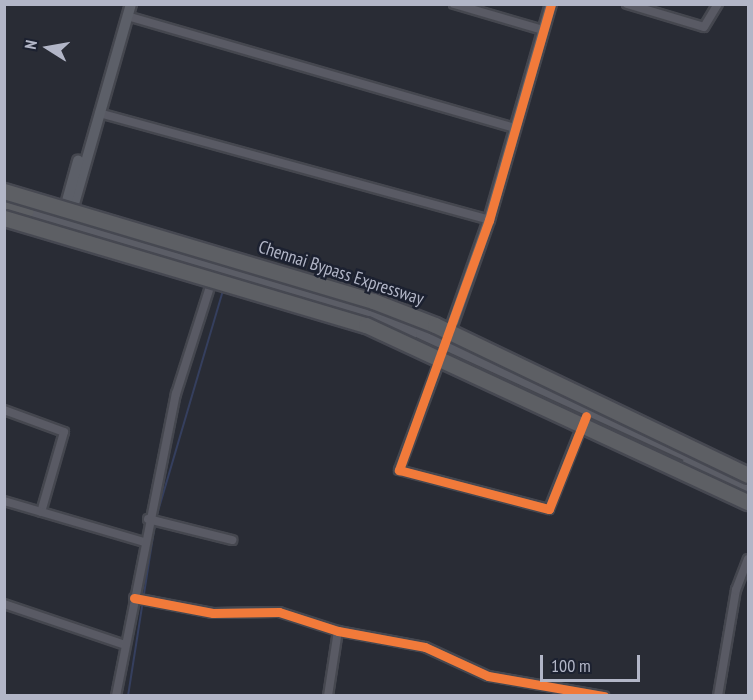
<!DOCTYPE html>
<html>
<head>
<meta charset="utf-8">
<style>
  body { margin:0 }
  #map { position:relative; width:753px; height:700px; overflow:hidden; background:#292c35; font-family:"PT Sans Narrow",sans-serif }
  div>[style] { position:absolute }
  .stream>* { height:2px; margin:-1px; padding:0 1px; transform-origin:1px; border-radius:1px; background:#353f5e }
  .roads { filter:drop-shadow(2px 0 #45474f) drop-shadow(-2px 0 #45474f) drop-shadow(0 2px #45474f) drop-shadow(0 -2px #45474f) }
  .street>* { height:8px; margin:-4px; padding:0 4px; transform-origin:4px; border-radius:4px; background:#595a64 }
  .secondary>* { height:10px; margin:-5px; padding:0 5px; transform-origin:5px; border-radius:5px; background:#5c5f68 }
  .primary>* { height:12px; margin:-6px; padding:0 6px; transform-origin:6px; border-radius:6px; background:#5b5d66 }
  .highway>* { height:15px; margin:-7.5px; padding:0 7.5px; transform-origin:7.5px; border-radius:7.5px; background:#5d5f64 }
  .bridges { filter:drop-shadow(2px 0 #464851) drop-shadow(-2px 0 #464851) drop-shadow(0 2px #464851) drop-shadow(0 -2px #464851) }
  .highway-bridge>* { height:15px; margin:-7.5px; padding:0 7.5px; transform-origin:7.5px; border-radius:7.5px; background:#5d5f64 }
  .cycleway>* { height:9px; margin:-4.5px; padding:0 4.5px; transform-origin:4.5px; border-radius:4.5px; background:#f17a3a }
  span { translate:-50% -50%; white-space:nowrap; text-align:center; line-height:1.15; -webkit-text-stroke:5px #1c2130; paint-order:stroke }
  .street-label { font-size:18px; color:#b2b6c7 }
  .frame { position:absolute; inset:0; border:6px solid #b2b6c7; pointer-events:none }
  .north { position:absolute; left:18px; top:18px; width:60px; height:60px; -webkit-text-stroke:4px #1c2130; paint-order:stroke; rotate:281deg; font-size:16px; font-weight:700; line-height:24px; text-align:center; color:#b2b6c7 }
  .north::after { content:''; display:block; margin:auto; width:21px; height:27px; background:#b2b6c7; clip-path:polygon(50% 0,100% 100%,50% 72%,0 100%) }
  .scale { position:absolute; left:540px; top:655px; width:100px; height:27px; box-sizing:border-box; border:3px solid #b2b6c7; border-top:0; padding-left:8px; font-size:18px; line-height:21px; white-space:nowrap; color:#b2b6c7; -webkit-text-stroke:4px #1c2130; paint-order:stroke }
</style>
</head>
<body>
<div id="map">
  <div class="stream">
    <div style="left:156px;top:518px;width:238px;rotate:-73.6deg"></div>
    <div style="left:128px;top:696px;width:174px;rotate:-81.1deg"></div>
  </div>
  <div class="roads">
    <div class="street">
      <div style="left:454px;top:4px;width:93px;rotate:16.3deg"></div>
      <div style="left:627px;top:4px;width:80px;rotate:16.6deg"></div>
      <div style="left:704px;top:27px;width:27px;rotate:-59deg"></div>
      <div style="left:127px;top:16px;width:404px;rotate:16.1deg"></div>
      <div style="left:99px;top:113px;width:404px;rotate:15.3deg"></div>
      <div style="left:444px;top:349px;width:129px;rotate:110.4deg"></div>
      <div style="left:399px;top:470px;width:155px;rotate:14.6deg"></div>
      <div style="left:549px;top:509px;width:100px;rotate:-68.3deg"></div>
      <div style="left:4px;top:410px;width:64px;rotate:20.1deg"></div>
      <div style="left:64px;top:432px;width:83px;rotate:106deg"></div>
      <div style="left:4px;top:501px;width:146px;rotate:16.3deg"></div>
      <div style="left:148px;top:519px;width:87px;rotate:14deg"></div>
      <div style="left:134px;top:598px;width:80px;rotate:10.8deg"></div>
      <div style="left:213px;top:613px;width:66px;rotate:-0.9deg"></div>
      <div style="left:279px;top:612px;width:62px;rotate:17.9deg"></div>
      <div style="left:338px;top:631px;width:88px;rotate:10.4deg"></div>
      <div style="left:425px;top:647px;width:69px;rotate:24.7deg"></div>
      <div style="left:488px;top:676px;width:118px;rotate:9.8deg"></div>
      <div style="left:4px;top:604px;width:128px;rotate:18.7deg"></div>
      <div style="left:116px;top:696px;width:308px;rotate:-78.8deg"></div>
      <div style="left:176px;top:394px;width:135px;rotate:-72.4deg"></div>
      <div style="left:328px;top:696px;width:66px;rotate:-81.3deg"></div>
      <div style="left:718px;top:696px;width:108px;rotate:-80.4deg"></div>
      <div style="left:736px;top:590px;width:33px;rotate:-69deg"></div>
    </div>
    <div class="secondary">
      <div style="left:70px;top:218px;width:223px;rotate:-74.1deg"></div>
      <div style="left:59px;top:230px;width:72px;rotate:-74.6deg"></div>
      <div style="left:448px;top:337px;width:124px;rotate:-70.7deg"></div>
      <div style="left:489px;top:220px;width:225px;rotate:-74deg"></div>
    </div>
    <div class="primary">
      <div style="left:23px;top:202px;width:9px;rotate:69deg"></div>
      <div style="left:26px;top:210px;width:377px;rotate:16.5deg"></div>
      <div style="left:387px;top:317px;width:397px;rotate:24.7deg"></div>
      <div style="left:371px;top:321px;width:42px;rotate:19.3deg"></div>
      <div style="left:688px;top:464px;width:67px;rotate:26.6deg"></div>
    </div>
    <div class="highway">
      <div style="left:4px;top:203px;width:23px;rotate:18deg"></div>
    </div>
  </div>
  <div class="bridges">
    <div class="highway-bridge">
      <div style="left:4px;top:191px;width:385px;rotate:16.6deg"></div>
      <div style="left:373px;top:301px;width:66px;rotate:21.2deg"></div>
      <div style="left:435px;top:325px;width:347px;rotate:25.6deg"></div>
      <div style="left:4px;top:218px;width:377px;rotate:16.5deg"></div>
      <div style="left:366px;top:325px;width:421px;rotate:24.9deg"></div>
    </div>
  </div>
  <div class="cycleway">
    <div style="left:551px;top:4px;width:225px;rotate:106deg"></div>
    <div style="left:489px;top:220px;width:266px;rotate:109.8deg"></div>
    <div style="left:399px;top:470px;width:155px;rotate:14.6deg"></div>
    <div style="left:549px;top:509px;width:100px;rotate:-68.3deg"></div>
    <div style="left:134px;top:598px;width:80px;rotate:10.8deg"></div>
    <div style="left:213px;top:613px;width:66px;rotate:-0.9deg"></div>
    <div style="left:279px;top:612px;width:62px;rotate:17.9deg"></div>
    <div style="left:338px;top:631px;width:88px;rotate:10.4deg"></div>
    <div style="left:425px;top:647px;width:69px;rotate:24.7deg"></div>
    <div style="left:488px;top:676px;width:118px;rotate:9.8deg"></div>
  </div>
  <div class="street-label">
    <span style="left:341px;top:273px;rotate:18deg">Chennai Bypass Expressway</span>
  </div>
  <div class="frame"></div>
  <div class="north">N</div>
  <div class="scale">100 m</div>
</div>
</body>
</html>
